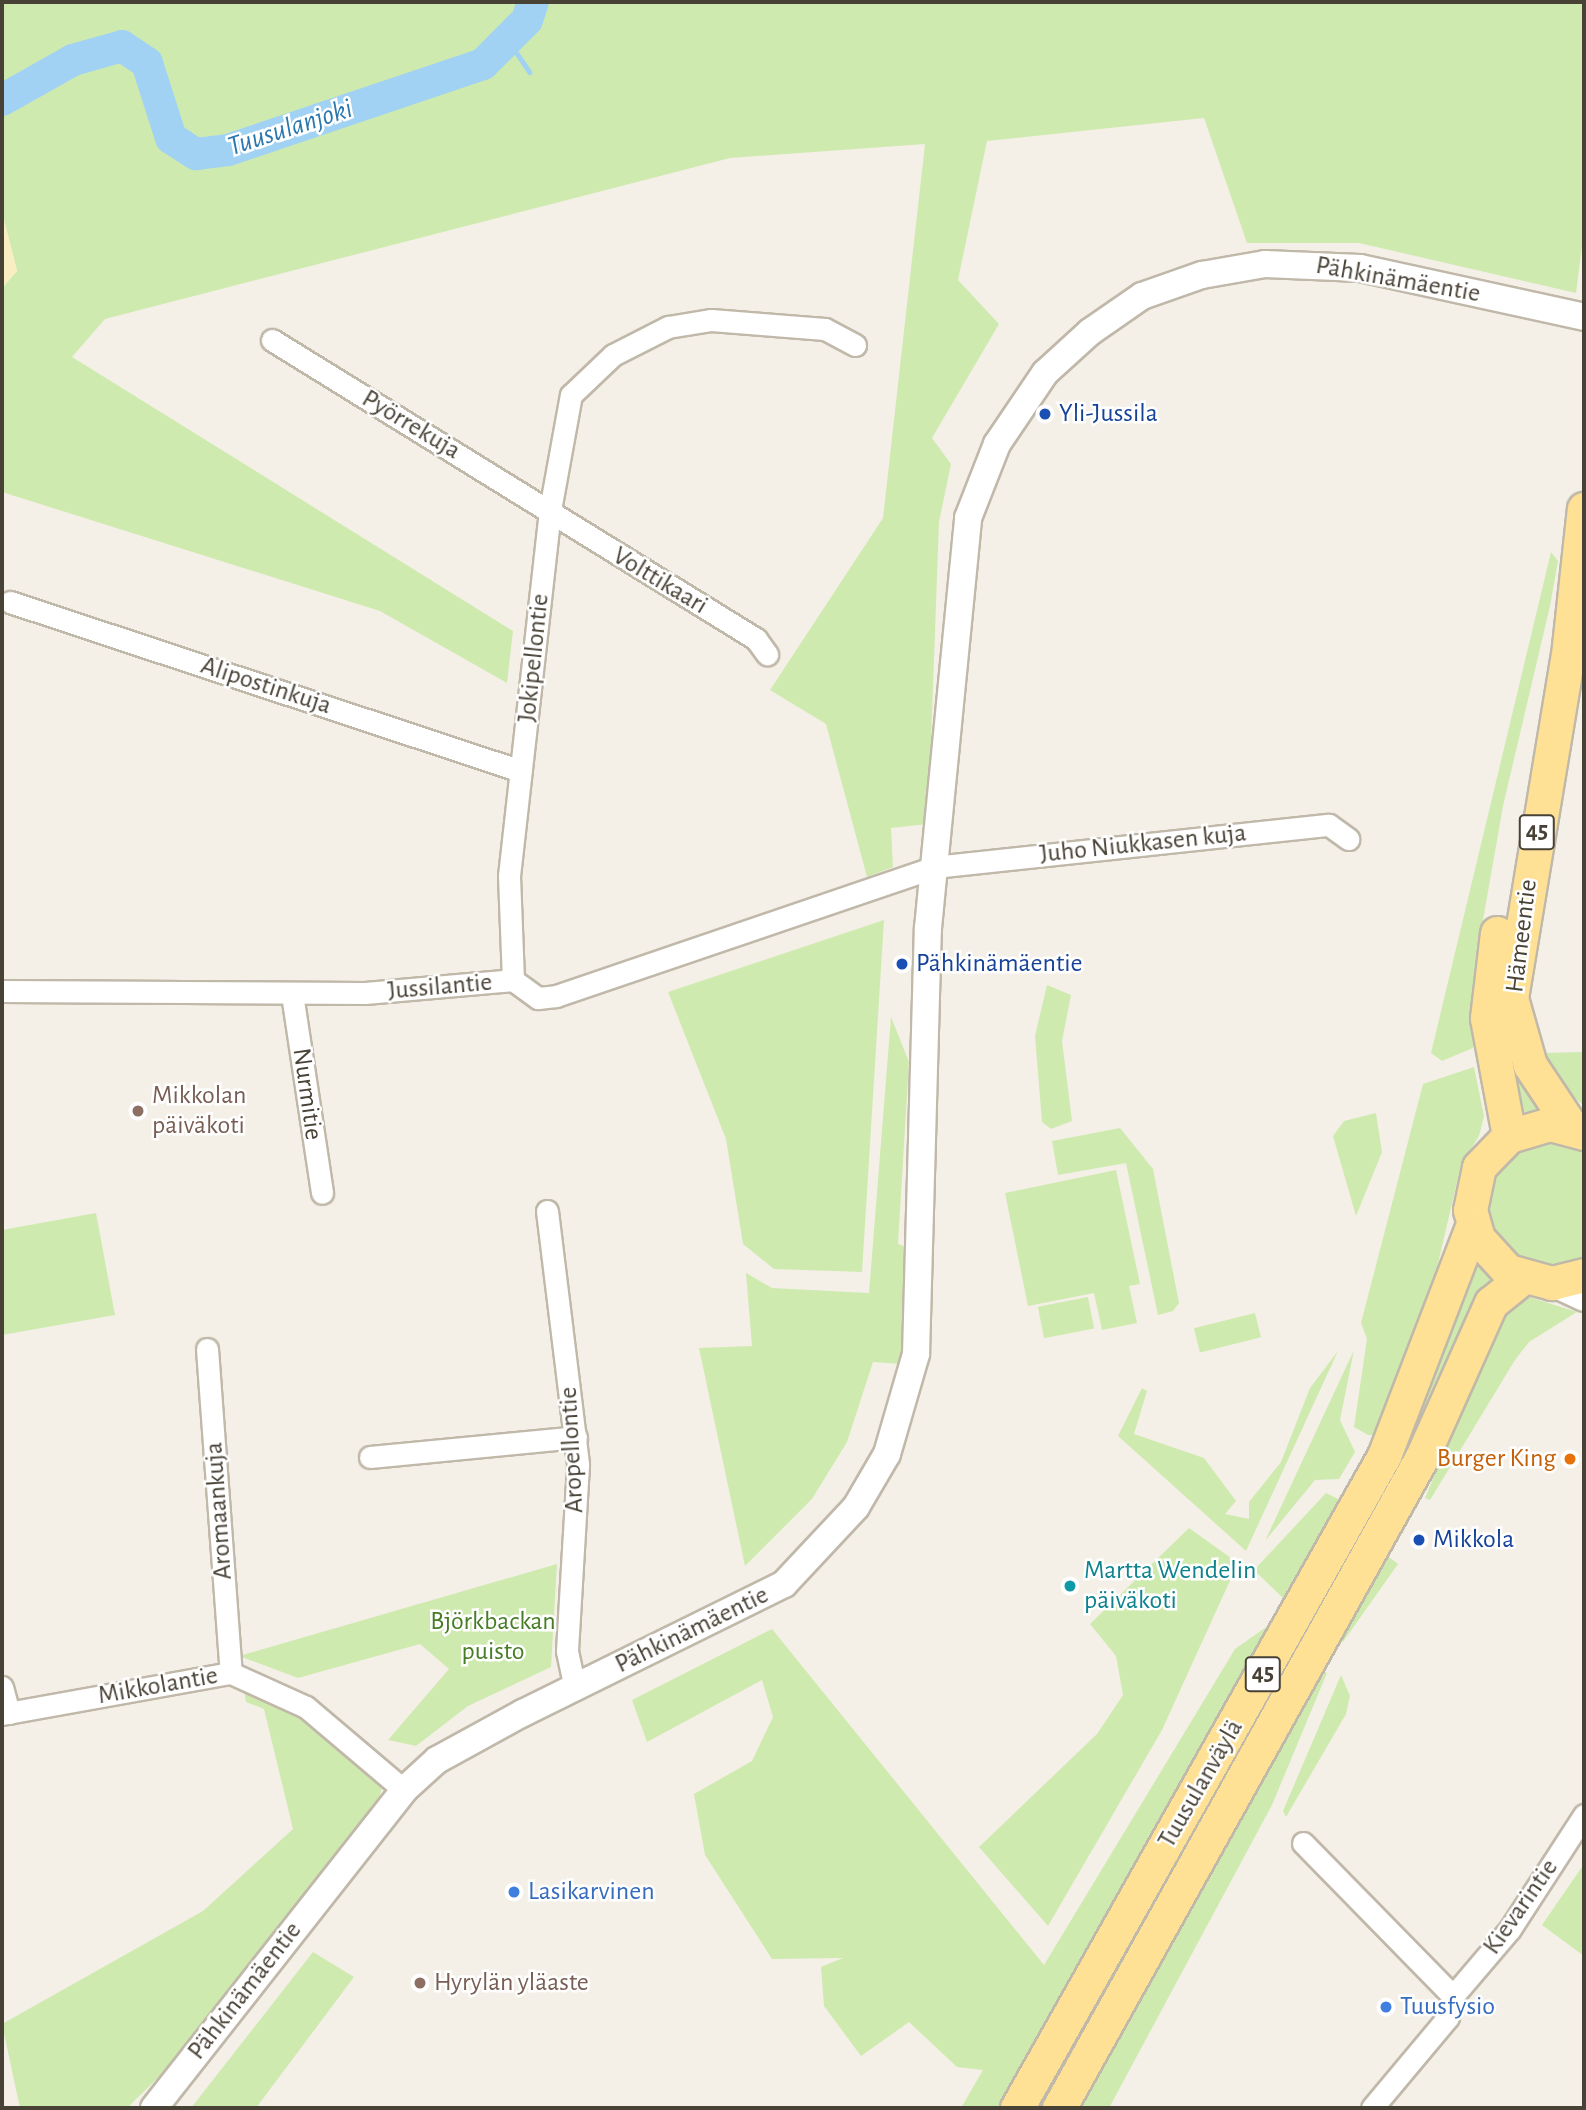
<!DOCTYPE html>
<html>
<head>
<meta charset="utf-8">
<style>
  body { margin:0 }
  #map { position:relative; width:1586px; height:2110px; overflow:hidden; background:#f4f0e7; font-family:"Alegreya Sans",sans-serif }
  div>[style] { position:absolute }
  .green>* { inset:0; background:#cfeaaf; transform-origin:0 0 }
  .sand>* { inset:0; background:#f9eec2 }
  .stream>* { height:5px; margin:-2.5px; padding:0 2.5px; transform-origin:2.5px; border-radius:2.5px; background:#a2d2f3 }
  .river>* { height:32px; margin:-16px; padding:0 16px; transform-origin:16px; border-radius:16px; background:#a2d2f3 }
  .roads { filter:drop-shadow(2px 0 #c0b8a9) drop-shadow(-2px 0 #c0b8a9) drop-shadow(0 2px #c0b8a9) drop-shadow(0 -2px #c0b8a9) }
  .minor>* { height:21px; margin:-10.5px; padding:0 10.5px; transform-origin:10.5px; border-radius:10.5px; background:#fff }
  .tertiary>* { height:26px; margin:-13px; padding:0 13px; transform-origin:13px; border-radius:13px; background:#fff }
  .primary>* { height:33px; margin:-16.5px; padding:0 16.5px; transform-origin:16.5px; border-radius:16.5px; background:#ffe195 }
  .dots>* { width:19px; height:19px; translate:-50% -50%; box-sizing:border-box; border:4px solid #fff; border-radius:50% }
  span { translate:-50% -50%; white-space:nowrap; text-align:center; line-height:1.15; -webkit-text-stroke:5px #fff; paint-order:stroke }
  .shield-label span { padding:2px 5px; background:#fff; border:2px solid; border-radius:5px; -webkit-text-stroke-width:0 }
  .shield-label { font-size:24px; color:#484136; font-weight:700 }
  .street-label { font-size:26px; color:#484136 }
  .transit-label { font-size:26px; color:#164399 }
  .left { translate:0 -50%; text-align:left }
  .education-label { font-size:26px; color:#785e54 }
  .food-label { font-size:26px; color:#c56008 }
  .right { translate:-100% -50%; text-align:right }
  .culture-label { font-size:26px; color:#0d838f }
  .park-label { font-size:26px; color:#477c27 }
  .shop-label { font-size:26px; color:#366cbe }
  .water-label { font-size:28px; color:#2a77af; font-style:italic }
  .frame { position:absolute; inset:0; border:4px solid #484136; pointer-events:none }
</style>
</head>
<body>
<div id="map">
  <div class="green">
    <div style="clip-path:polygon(2px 2px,1584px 2px,1584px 231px,1576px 293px,1359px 243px,1247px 243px,1204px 118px,987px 141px,958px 280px,999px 324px,932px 438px,951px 464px,939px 522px,928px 824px,891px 828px,893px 867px,867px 877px,826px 724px,770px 690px,883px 518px,925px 144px,730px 158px,105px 319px,72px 357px,513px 631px,507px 683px,380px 611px,2px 492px,2px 288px,17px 271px,2px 212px)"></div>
    <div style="clip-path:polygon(1551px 552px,1558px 561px,1550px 606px,1503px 806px,1476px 960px,1473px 1048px,1442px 1061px,1431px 1053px)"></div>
    <div style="clip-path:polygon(884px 920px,862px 1272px,774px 1269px,743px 1244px,726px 1139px,668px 992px)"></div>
    <div style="clip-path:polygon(1047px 985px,1071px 995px,1062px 1041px,1072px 1121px,1051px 1129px,1042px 1122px,1035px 1036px)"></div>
    <div style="clip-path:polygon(891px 1017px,909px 1062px,898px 1244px,907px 1247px,901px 1364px,873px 1362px,847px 1442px,812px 1499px,745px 1566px,699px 1348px,752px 1346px,746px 1273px,772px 1288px,869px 1293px)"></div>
    <div style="clip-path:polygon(1584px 1052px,1584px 1106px,1555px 1080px,1543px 1053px)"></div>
    <div style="clip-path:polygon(1518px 1058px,1548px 1107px,1517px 1114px,1504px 1060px)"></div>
    <div style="clip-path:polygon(1474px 1067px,1484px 1116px,1479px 1136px,1461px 1165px,1429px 1302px,1375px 1435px,1368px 1435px,1354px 1427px,1367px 1339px,1361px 1323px,1423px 1084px)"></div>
    <div style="clip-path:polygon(1376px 1113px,1382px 1152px,1356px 1216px,1333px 1136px,1344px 1121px)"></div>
    <div style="clip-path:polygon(1120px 1128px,1153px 1169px,1179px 1303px,1173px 1311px,1158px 1315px,1126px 1163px,1058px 1175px,1052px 1141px)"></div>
    <div style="clip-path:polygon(1539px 1136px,1584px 1146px,1584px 1260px,1543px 1270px,1508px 1255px,1487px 1226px,1485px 1183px,1496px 1162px)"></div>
    <div style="clip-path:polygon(1116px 1170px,1140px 1284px,1129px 1286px,1137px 1323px,1102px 1330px,1094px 1293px,1028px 1306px,1005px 1193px)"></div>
    <div style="clip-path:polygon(96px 1213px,115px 1315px,2px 1335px,2px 1230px)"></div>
    <div style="clip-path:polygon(1473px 1257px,1490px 1280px,1434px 1407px,1315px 1627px,1306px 1621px)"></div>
    <div style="left:1088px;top:1297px;width:32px;height:51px;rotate:79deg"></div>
    <div style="clip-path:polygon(1529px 1297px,1577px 1312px,1529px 1342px,1515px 1360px,1430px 1500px,1425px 1498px,1498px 1322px)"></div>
    <div style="left:1255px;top:1313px;width:25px;height:63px;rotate:76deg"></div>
    <div style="clip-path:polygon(1354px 1350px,1340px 1420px,1355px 1452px,1339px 1479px,1315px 1480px,1265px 1541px)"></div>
    <div style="clip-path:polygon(1338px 1351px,1246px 1551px,1118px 1436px,1142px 1388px,1147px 1391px,1134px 1434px,1204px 1458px,1236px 1501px,1225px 1514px,1249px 1519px,1249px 1502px,1281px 1462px,1310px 1388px)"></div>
    <div style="clip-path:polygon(1326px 1493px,1340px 1500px,1283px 1598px,1254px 1570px)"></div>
    <div style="clip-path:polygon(1189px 1528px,1238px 1563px,1162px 1730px,1048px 1926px,979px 1847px,1097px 1734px,1123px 1695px,1116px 1656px,1090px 1624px)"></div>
    <div style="clip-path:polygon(1389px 1557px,1398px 1564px,1343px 1642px,1339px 1637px)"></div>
    <div style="clip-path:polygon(557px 1564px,551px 1667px,468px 1706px,416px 1746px,388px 1740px,449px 1669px,420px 1644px,298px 1678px,239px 1656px)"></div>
    <div style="clip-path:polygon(1272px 1623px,1001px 2108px,961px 2108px,983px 2070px,957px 2067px,909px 2022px,861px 2056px,824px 2006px,821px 1967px,843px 1958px,772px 1959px,705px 1855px,694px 1794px,752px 1761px,773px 1717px,762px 1680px,647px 1742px,632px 1700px,772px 1629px,1044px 1965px,1235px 1649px)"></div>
    <div style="clip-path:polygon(1296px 1638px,1304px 1643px,1043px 2108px,1030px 2108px)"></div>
    <div style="clip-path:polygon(1321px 1670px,1327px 1673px,1272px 1805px,1109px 2108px,1077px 2108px)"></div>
    <div style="clip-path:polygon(1341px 1675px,1350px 1696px,1346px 1714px,1286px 1817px,1283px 1811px)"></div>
    <div style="clip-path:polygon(243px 1684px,301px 1714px,384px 1781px,378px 1802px,175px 2061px,127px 2108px,20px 2108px,2px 2024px,203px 1911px,293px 1829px,264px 1709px,246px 1702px)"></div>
    <div style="clip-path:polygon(1584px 1864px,1584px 1956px,1542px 1925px)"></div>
    <div style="clip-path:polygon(313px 1952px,354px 1977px,256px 2108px,191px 2108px)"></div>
  </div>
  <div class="sand">
    <div style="clip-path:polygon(2px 212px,17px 271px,2px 288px)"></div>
  </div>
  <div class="stream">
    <div style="left:507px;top:39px;width:40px;rotate:56deg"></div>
  </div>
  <div class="river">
    <div style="left:2px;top:100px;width:81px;rotate:-29.4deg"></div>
    <div style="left:73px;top:60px;width:51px;rotate:-15.9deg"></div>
    <div style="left:122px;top:46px;width:30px;rotate:34deg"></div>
    <div style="left:147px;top:63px;width:79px;rotate:72.3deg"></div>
    <div style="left:171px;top:138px;width:30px;rotate:33deg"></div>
    <div style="left:196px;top:154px;width:32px;rotate:-7deg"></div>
    <div style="left:228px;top:150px;width:269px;rotate:-18.6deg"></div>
    <div style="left:483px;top:64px;width:62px;rotate:-45deg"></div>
    <div style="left:527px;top:20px;width:19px;rotate:-72deg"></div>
  </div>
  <div class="roads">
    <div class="minor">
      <div style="left:272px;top:340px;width:569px;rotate:31.71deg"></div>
      <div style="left:756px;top:639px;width:19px;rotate:54deg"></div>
      <div style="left:10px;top:602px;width:538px;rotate:18.3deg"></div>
      <div style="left:513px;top:980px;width:104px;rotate:-92.2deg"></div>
      <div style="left:509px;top:876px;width:368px;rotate:-83.6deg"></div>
      <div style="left:550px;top:510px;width:117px;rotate:-79.7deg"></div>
      <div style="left:571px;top:395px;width:58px;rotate:-43.6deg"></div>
      <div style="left:613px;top:355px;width:62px;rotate:-27deg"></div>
      <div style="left:668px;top:327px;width:44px;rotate:-9.2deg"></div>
      <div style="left:711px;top:320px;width:114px;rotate:4.5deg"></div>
      <div style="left:825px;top:329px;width:34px;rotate:28deg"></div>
      <div style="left:2px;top:991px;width:363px;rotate:0.3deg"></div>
      <div style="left:365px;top:993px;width:149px;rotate:-5deg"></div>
      <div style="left:513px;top:980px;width:31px;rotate:36deg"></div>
      <div style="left:538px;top:998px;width:18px;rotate:-6deg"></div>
      <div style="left:556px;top:996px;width:399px;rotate:-18.8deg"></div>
      <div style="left:934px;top:867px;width:397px;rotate:-6.1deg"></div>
      <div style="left:1329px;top:825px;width:24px;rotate:36deg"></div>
      <div style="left:292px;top:994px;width:201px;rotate:81.4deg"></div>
      <div style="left:547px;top:1211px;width:256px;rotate:83deg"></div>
      <div style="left:578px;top:1465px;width:186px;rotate:93.4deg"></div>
      <div style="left:567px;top:1651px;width:38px;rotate:78deg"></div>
      <div style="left:207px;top:1349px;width:325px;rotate:85.8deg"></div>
      <div style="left:370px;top:1457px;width:207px;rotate:-5.5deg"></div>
      <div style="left:2px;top:1687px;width:27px;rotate:75deg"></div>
      <div style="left:2px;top:1714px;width:233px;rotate:-10.2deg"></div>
      <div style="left:231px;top:1673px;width:82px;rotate:24.4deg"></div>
      <div style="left:306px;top:1707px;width:128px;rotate:40.3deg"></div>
      <div style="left:1303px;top:1843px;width:214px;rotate:45.6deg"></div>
      <div style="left:1372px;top:2108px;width:119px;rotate:-50.1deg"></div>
      <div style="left:1448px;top:2017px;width:22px;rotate:-77deg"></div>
      <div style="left:1453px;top:1996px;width:88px;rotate:-49.6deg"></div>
      <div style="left:1510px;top:1929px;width:136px;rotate:-57deg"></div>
    </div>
    <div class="tertiary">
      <div style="left:1552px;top:1283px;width:35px;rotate:25deg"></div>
      <div style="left:154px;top:2108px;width:405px;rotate:-51.8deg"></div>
      <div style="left:404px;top:1790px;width:45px;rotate:-42.3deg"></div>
      <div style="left:437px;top:1760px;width:98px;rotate:-28.7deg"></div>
      <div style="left:523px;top:1713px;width:291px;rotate:-26.3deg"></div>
      <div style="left:784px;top:1584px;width:105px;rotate:-46.9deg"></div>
      <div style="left:856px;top:1507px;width:61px;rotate:-59.7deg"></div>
      <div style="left:887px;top:1454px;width:104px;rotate:-73.8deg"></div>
      <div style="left:916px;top:1354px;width:426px;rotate:-88.4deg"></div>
      <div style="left:928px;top:928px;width:412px;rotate:-84.4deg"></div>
      <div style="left:968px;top:518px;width:79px;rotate:-68.6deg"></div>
      <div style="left:997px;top:444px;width:86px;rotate:-55.9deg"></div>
      <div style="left:1045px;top:373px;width:61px;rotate:-42.3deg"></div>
      <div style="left:1090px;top:332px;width:63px;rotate:-34.7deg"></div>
      <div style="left:1142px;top:296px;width:64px;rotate:-19.3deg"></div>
      <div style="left:1202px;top:275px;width:64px;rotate:-9.9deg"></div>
      <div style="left:1265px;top:264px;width:95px;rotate:2.4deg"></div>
      <div style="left:1360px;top:268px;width:229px;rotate:12.3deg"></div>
    </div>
    <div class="primary">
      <div style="left:1497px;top:933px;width:86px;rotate:96.7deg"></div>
      <div style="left:1487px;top:1018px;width:120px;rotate:79.4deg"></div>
      <div style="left:1572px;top:1128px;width:76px;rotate:-123.7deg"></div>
      <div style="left:1530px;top:1065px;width:70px;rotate:-105.8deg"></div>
      <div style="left:1511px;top:998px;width:357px;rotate:-80.6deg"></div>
      <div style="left:1569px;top:646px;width:138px;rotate:-83.8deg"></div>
      <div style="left:1584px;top:1133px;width:35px;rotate:-165deg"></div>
      <div style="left:1550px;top:1124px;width:43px;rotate:163.7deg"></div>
      <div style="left:1509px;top:1136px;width:43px;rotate:134.1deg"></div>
      <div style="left:1479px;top:1167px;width:44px;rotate:101.8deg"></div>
      <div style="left:1470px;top:1210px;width:29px;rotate:74deg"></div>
      <div style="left:1478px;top:1238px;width:45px;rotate:47.7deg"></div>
      <div style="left:1508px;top:1271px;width:46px;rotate:15.3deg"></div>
      <div style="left:1552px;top:1283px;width:33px;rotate:-14deg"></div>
      <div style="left:1017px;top:2108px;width:748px;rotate:-60.63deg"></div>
      <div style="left:1384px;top:1456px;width:248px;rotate:-69deg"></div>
      <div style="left:1059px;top:2108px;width:745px;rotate:-60.86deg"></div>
      <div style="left:1422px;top:1457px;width:169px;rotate:-65.9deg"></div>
      <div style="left:1491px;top:1303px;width:40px;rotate:-39deg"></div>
    </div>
  </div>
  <div class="dots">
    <div style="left:1045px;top:414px;background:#1a4fb4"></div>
    <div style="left:902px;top:964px;background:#1a4fb4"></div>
    <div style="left:138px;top:1111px;background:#8d6e63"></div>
    <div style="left:1570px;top:1459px;background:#e8710a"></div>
    <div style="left:1419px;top:1540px;background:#1a4fb4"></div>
    <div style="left:1070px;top:1586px;background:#0f9aa8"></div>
    <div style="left:514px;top:1892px;background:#3f7fe0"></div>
    <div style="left:420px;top:1983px;background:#8d6e63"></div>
    <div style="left:1386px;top:2007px;background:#3f7fe0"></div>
  </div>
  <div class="shield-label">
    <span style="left:1537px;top:832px">45</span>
    <span style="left:1263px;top:1674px">45</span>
  </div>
  <div class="street-label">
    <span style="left:1398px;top:280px;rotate:10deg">Pähkinämäentie</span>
    <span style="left:411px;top:425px;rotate:31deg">Pyörrekuja</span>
    <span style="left:660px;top:581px;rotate:31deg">Volttikaari</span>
    <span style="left:534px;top:658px;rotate:-84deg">Jokipellontie</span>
    <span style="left:266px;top:686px;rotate:18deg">Alipostinkuja</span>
    <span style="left:1143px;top:844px;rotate:-6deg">Juho Niukkasen kuja</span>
    <span style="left:1522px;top:936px;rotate:-83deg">Hämeentie</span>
    <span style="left:440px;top:987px;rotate:-5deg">Jussilantie</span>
    <span style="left:307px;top:1094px;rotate:82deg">Nurmitie</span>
    <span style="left:572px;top:1450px;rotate:-93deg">Aropellontie</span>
    <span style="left:219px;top:1511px;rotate:-94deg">Aromaankuja</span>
    <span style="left:692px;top:1630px;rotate:-26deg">Pähkinämäentie</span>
    <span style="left:158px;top:1686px;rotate:-10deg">Mikkolantie</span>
    <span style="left:1201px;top:1784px;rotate:-60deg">Tuusulanväylä</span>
    <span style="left:1521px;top:1907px;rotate:-55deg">Kievarintie</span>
    <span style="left:245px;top:1991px;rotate:-52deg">Pähkinämäentie</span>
  </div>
  <div class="transit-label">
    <span class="left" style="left:1059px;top:414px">Yli-Jussila</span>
    <span class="left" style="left:916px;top:964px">Pähkinämäentie</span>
    <span class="left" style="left:1433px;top:1540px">Mikkola</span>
  </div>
  <div class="education-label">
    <span class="left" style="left:152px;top:1111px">Mikkolan<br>päiväkoti</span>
    <span class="left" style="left:434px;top:1983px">Hyrylän yläaste</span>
  </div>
  <div class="food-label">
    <span class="right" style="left:1556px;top:1459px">Burger King</span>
  </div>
  <div class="culture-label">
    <span class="left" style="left:1084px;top:1586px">Martta Wendelin<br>päiväkoti</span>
  </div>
  <div class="park-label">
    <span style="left:493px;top:1637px">Björkbackan<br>puisto</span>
  </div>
  <div class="shop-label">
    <span class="left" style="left:528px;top:1892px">Lasikarvinen</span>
    <span class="left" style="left:1400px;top:2007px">Tuusfysio</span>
  </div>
  <div class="water-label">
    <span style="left:290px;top:128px;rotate:-18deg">Tuusulanjoki</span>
  </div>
  <div class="frame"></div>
</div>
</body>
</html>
